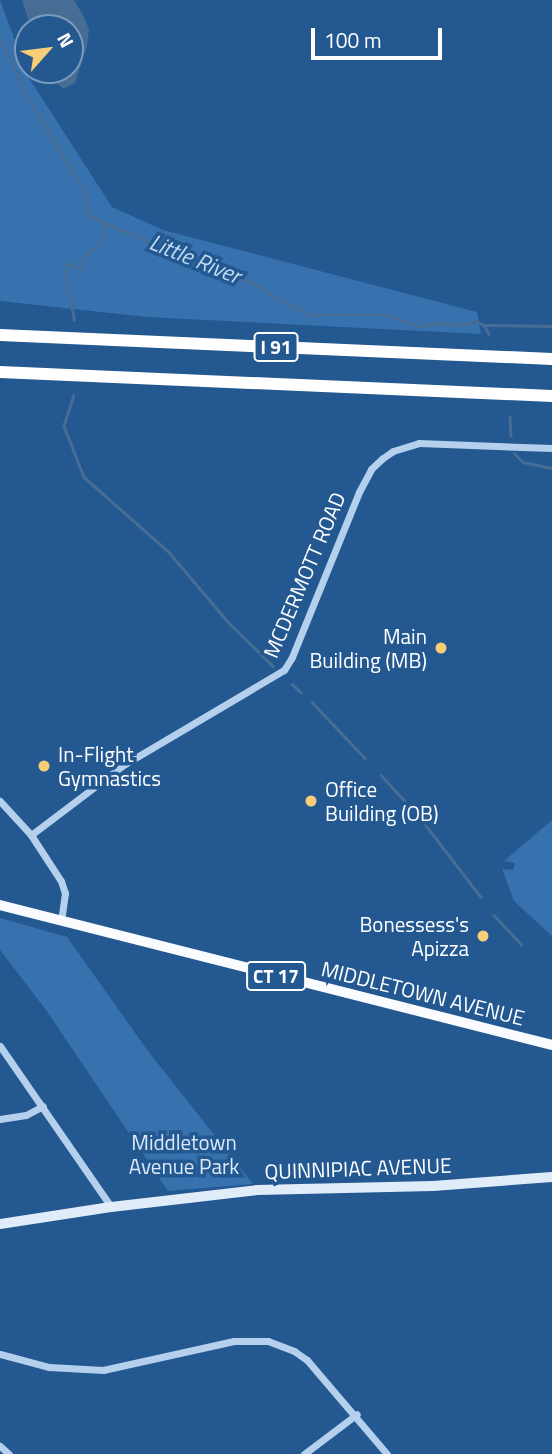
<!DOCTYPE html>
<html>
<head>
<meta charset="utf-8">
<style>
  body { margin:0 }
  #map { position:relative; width:552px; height:1454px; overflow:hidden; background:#235891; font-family:"Titillium Web",sans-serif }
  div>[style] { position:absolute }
  .green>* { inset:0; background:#3772ae }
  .water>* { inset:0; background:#476d95 }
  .stream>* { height:2.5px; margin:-1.25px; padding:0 1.25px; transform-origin:1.25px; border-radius:1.25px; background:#476d95 }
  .minor>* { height:7px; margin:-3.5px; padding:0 3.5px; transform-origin:3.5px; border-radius:3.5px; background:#b4d0ed }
  .secondary>* { height:10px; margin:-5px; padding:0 5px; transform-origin:5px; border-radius:5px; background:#e0ecfa }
  .primary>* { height:10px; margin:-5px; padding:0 5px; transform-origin:5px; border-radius:5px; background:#fafcff }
  .motorway>* { height:12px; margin:-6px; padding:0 6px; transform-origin:6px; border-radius:6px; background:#fff }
  .dots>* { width:19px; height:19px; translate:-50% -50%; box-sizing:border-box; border:4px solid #235891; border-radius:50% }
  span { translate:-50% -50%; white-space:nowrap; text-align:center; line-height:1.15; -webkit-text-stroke:7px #235891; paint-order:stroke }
  .shield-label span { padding:2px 5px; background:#235891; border:2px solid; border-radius:5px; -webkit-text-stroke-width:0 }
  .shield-label { font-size:19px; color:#fff; font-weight:700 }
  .street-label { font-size:21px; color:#fff }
  .poi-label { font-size:21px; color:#fff }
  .right { translate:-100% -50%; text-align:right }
  .left { translate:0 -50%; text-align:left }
  .park-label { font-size:21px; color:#dae9f9 }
  .water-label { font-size:23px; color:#c0daf3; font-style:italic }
  .north { position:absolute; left:14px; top:14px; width:70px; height:70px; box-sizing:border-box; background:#235891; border:2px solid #7b9bbd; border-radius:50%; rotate:62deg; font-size:19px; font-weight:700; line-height:28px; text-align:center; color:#fff }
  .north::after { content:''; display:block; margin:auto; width:24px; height:32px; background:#f8cd77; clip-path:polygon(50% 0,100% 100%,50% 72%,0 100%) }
  .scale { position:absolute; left:311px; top:28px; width:131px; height:32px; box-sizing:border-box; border:4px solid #fff; border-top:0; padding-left:9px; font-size:21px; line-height:24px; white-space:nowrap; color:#fff; -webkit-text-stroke:5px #235891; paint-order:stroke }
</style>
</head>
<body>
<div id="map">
  <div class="green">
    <div style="clip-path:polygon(0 0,29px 78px,112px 207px,163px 230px,477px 312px,481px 334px,147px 317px,0 301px)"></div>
    <div style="clip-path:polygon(552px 820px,552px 936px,514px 901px,502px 869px,513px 870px,515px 863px,504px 861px)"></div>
    <div style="clip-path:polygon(0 918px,67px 937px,148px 1051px,253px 1184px,168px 1191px,46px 1010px,0 950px)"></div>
  </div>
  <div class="water">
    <div style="clip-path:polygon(22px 0,74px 0,83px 15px,89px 29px,87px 46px,75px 83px,63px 89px,45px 70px,70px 70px,70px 28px,31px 28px)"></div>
  </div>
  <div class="stream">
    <div style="left:0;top:37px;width:67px;rotate:65.3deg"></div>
    <div style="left:28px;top:98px;width:109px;rotate:58.5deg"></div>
    <div style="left:85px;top:191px;width:19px;rotate:84deg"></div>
    <div style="left:87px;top:210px;width:9px;rotate:54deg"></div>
    <div style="left:92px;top:217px;width:139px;rotate:23.8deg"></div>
    <div style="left:219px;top:273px;width:35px;rotate:16deg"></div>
    <div style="left:253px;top:283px;width:36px;rotate:32deg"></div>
    <div style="left:283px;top:302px;width:31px;rotate:25deg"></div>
    <div style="left:311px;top:315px;width:76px"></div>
    <div style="left:387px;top:315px;width:33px;rotate:20deg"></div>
    <div style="left:418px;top:326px;width:21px;rotate:-8deg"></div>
    <div style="left:439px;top:323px;width:22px;rotate:5deg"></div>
    <div style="left:461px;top:325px;width:16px;rotate:-15deg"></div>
    <div style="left:476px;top:321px;width:9px;rotate:27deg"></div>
    <div style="left:484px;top:325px;width:10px;rotate:61deg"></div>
    <div style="left:74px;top:320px;width:53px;rotate:-100.9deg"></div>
    <div style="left:64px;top:268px;width:5px;rotate:-68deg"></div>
    <div style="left:66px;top:263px;width:16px;rotate:18deg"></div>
    <div style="left:81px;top:268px;width:14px;rotate:-73deg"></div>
    <div style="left:85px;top:255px;width:19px;rotate:-39deg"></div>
    <div style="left:100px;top:243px;width:21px;rotate:-73deg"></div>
    <div style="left:484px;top:325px;width:68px;rotate:0.8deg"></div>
    <div style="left:74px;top:395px;width:33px;rotate:108deg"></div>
    <div style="left:64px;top:426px;width:55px;rotate:68.6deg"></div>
    <div style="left:84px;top:477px;width:112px;rotate:41.4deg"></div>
    <div style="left:168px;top:551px;width:96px;rotate:49.7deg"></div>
    <div style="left:230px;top:624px;width:60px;rotate:44.3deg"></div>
    <div style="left:510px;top:417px;width:19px;rotate:87deg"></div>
    <div style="left:514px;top:453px;width:13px;rotate:45deg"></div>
    <div style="left:523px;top:462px;width:30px;rotate:12deg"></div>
    <div style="left:292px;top:684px;width:12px;rotate:42deg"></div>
    <div style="left:312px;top:702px;width:77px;rotate:46.6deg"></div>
    <div style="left:381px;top:775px;width:54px;rotate:47.2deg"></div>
    <div style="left:418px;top:815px;width:103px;rotate:52.5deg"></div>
    <div style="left:494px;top:915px;width:40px;rotate:47deg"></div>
  </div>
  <div class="minor">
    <div style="left:0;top:801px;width:46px;rotate:47.6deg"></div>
    <div style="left:31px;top:835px;width:55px;rotate:56.9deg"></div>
    <div style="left:61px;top:881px;width:13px;rotate:72deg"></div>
    <div style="left:65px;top:893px;width:28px;rotate:98deg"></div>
    <div style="left:31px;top:835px;width:118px;rotate:-37.1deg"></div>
    <div style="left:125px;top:764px;width:185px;rotate:-30.6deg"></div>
    <div style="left:284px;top:670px;width:15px;rotate:-58deg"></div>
    <div style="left:292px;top:657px;width:178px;rotate:-67.9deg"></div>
    <div style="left:359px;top:492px;width:26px;rotate:-62deg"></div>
    <div style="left:371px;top:469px;width:16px;rotate:-43deg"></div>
    <div style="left:383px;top:458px;width:12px;rotate:-35deg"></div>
    <div style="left:393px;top:451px;width:27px;rotate:-17deg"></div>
    <div style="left:419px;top:443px;width:133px;rotate:2.2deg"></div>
    <div style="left:0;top:1046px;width:196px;rotate:55.4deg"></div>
    <div style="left:0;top:1119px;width:26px;rotate:-9deg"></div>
    <div style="left:26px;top:1115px;width:19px;rotate:-28deg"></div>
    <div style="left:0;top:1354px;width:51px;rotate:14.9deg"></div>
    <div style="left:49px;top:1367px;width:54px;rotate:3.2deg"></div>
    <div style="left:103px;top:1370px;width:134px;rotate:-12.5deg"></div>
    <div style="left:234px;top:1341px;width:34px"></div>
    <div style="left:268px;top:1341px;width:28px;rotate:21deg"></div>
    <div style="left:294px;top:1351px;width:16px;rotate:35deg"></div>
    <div style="left:307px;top:1360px;width:123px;rotate:49.6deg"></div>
    <div style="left:0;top:1446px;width:12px;rotate:42deg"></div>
    <div style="left:304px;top:1454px;width:66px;rotate:-37deg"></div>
  </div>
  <div class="secondary">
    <div style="left:0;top:1224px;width:112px;rotate:-8.7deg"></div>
    <div style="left:111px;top:1207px;width:147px;rotate:-6.6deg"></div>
    <div style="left:257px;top:1190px;width:176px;rotate:-1.3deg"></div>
    <div style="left:433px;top:1186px;width:119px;rotate:-4.3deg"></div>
  </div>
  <div class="primary">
    <div style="left:0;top:905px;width:569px;rotate:14.23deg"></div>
  </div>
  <div class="motorway">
    <div style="left:0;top:335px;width:553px;rotate:2.49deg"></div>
    <div style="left:0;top:372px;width:553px;rotate:2.49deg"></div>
  </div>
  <div class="dots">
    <div style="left:441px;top:648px;background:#f8cd77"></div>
    <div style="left:44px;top:766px;background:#f8cd77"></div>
    <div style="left:311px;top:801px;background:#f8cd77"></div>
    <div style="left:483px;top:936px;background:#f8cd77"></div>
  </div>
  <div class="shield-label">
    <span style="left:276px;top:347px">I 91</span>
    <span style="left:276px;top:976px">CT 17</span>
  </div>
  <div class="street-label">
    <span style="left:304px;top:575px;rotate:-67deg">MCDERMOTT ROAD</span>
    <span style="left:423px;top:993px;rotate:14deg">MIDDLETOWN AVENUE</span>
    <span style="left:358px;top:1168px;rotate:-2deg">QUINNIPIAC AVENUE</span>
  </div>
  <div class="poi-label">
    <span class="right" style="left:427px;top:648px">Main<br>Building (MB)</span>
    <span class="left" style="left:58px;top:766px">In-Flight<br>Gymnastics</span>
    <span class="left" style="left:325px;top:801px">Office<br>Building (OB)</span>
    <span class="right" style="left:469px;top:936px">Bonessess's<br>Apizza</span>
  </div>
  <div class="park-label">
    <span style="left:184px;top:1154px">Middletown<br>Avenue Park</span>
  </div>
  <div class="water-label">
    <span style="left:195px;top:259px;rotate:22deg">Little River</span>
  </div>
  <div class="north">N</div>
  <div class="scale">100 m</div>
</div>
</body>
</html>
